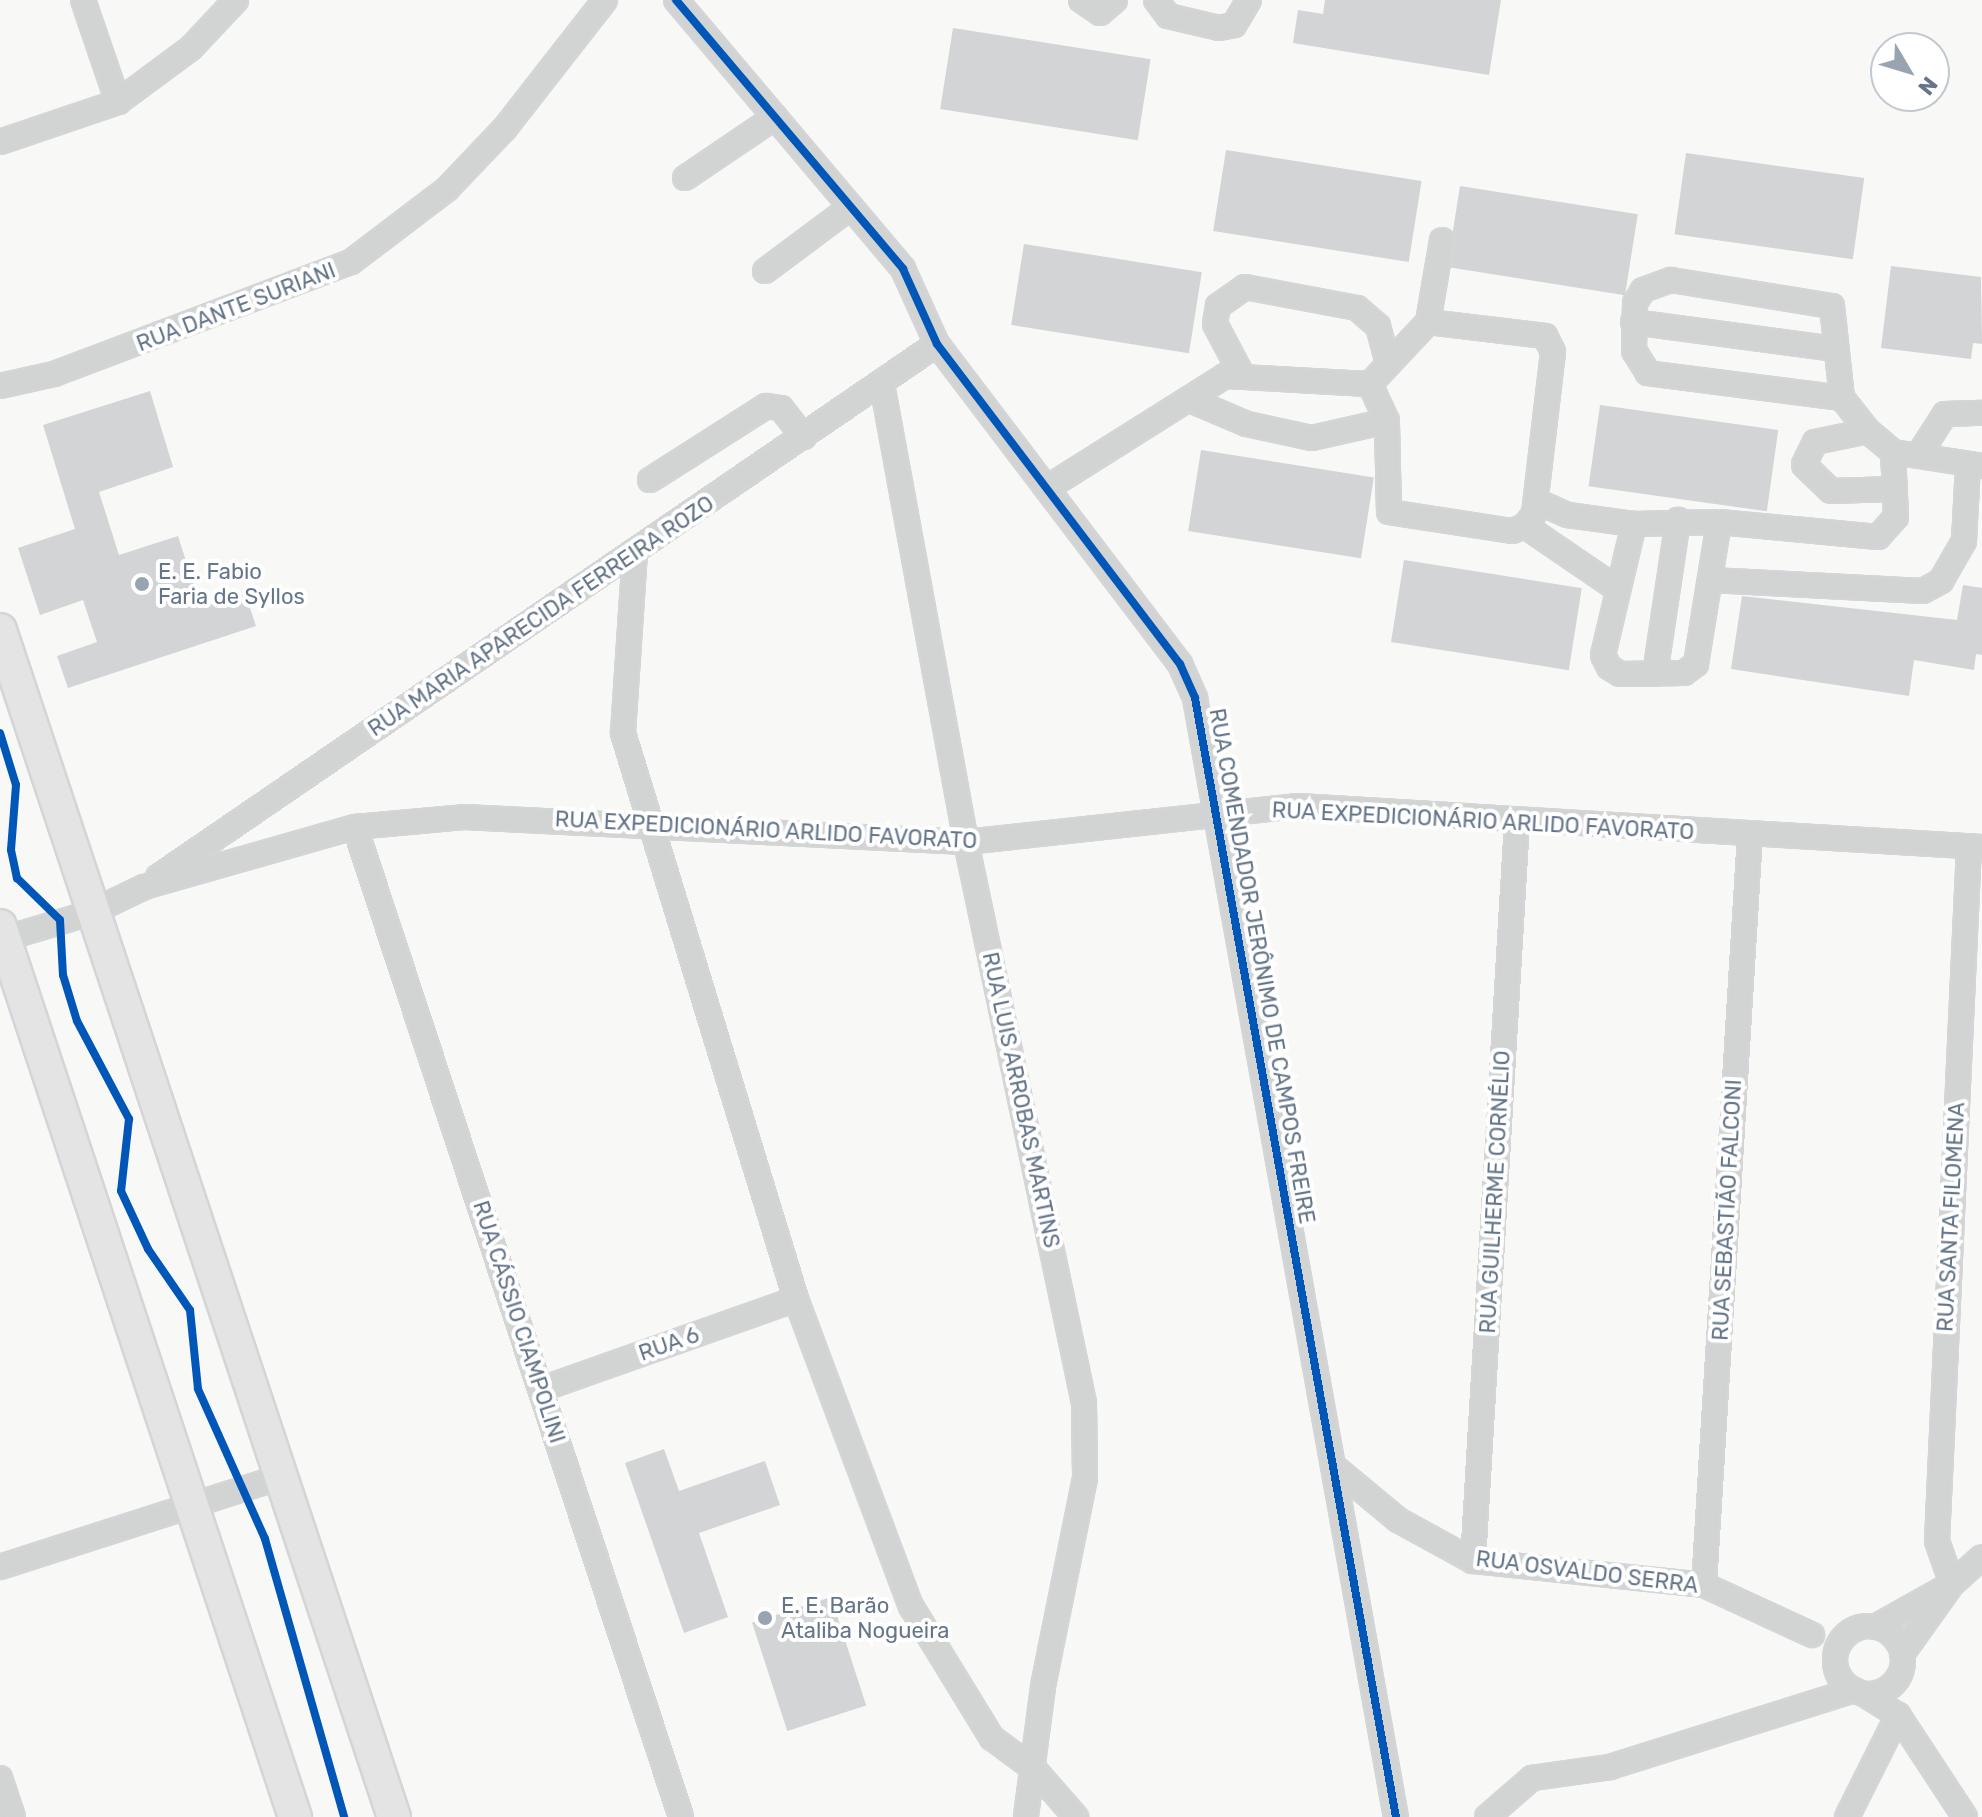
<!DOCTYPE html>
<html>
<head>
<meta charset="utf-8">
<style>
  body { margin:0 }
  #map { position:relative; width:1982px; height:1817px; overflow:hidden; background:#f8f8f7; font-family:Rubik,sans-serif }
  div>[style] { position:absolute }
  .building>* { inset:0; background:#d2d4d5; transform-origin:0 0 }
  .roads { filter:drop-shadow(2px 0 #d3d5d6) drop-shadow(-2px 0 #d3d5d6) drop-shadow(0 2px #d3d5d6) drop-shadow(0 -2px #d3d5d6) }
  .street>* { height:22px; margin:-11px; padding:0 11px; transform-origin:11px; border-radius:11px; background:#d2d3d3 }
  .street>.ring { margin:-11px; padding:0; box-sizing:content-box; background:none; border:22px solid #d2d3d3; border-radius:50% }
  .secondary>* { height:32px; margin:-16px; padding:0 16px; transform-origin:16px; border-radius:16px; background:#e4e4e4 }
  .cycleway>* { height:8px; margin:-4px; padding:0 4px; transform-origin:4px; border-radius:4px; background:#0057b8 }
  .dots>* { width:22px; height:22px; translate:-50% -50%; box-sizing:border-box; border:4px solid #fff; border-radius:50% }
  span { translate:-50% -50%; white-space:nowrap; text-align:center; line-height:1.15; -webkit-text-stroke:8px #fff; paint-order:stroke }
  .street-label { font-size:22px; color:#65768a }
  .poi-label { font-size:22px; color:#65768a }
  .left { translate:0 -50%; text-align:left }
  .north { position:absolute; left:1870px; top:32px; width:80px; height:80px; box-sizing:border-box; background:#fff; border:2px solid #c1c8d0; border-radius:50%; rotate:128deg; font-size:22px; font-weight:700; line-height:32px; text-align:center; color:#65768a }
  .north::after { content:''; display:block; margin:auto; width:28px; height:36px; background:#98a4b0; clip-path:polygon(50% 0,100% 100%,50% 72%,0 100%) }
</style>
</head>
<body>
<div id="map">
  <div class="building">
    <div style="clip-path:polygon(1325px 0,1501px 0,1489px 75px,1293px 43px,1298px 10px,1323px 14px)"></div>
    <div style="left:953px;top:28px;width:200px;height:82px;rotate:9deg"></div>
    <div style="left:1226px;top:150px;width:198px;height:82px;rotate:9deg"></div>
    <div style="left:1686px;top:153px;width:180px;height:82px;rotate:8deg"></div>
    <div style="left:1460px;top:186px;width:180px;height:82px;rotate:9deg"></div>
    <div style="left:1024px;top:244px;width:180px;height:82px;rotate:9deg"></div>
    <div style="clip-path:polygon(1891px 266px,1981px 277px,1982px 344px,1973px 343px,1971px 359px,1881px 348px)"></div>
    <div style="clip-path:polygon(150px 391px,173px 467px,99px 492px,119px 555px,178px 536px,201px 608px,245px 593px,256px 626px,68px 688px,57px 656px,97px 642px,83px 600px,40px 615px,18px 548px,75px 529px,43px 425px)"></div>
    <div style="left:1600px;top:405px;width:180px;height:82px;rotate:8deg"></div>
    <div style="left:1201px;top:450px;width:175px;height:82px;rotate:9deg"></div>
    <div style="left:1404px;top:560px;width:180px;height:83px;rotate:9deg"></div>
    <div style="clip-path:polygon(1963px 585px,1982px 588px,1982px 655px,1976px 654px,1974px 670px,1914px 660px,1909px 696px,1731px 669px,1742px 596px,1957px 620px)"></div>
    <div style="clip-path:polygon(664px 1449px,679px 1491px,765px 1461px,780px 1505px,699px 1533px,728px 1617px,684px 1633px,625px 1463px)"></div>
    <div style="left:831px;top:1597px;width:114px;height:83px;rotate:72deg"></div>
  </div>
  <div class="roads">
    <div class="street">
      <div style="left:83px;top:0;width:108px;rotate:71.1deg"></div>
      <div style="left:676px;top:0;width:352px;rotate:49.8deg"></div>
      <div style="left:903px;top:269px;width:82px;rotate:65.6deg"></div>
      <div style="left:937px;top:344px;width:402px;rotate:52.8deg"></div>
      <div style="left:1180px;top:664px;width:37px;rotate:66deg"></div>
      <div style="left:1195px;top:698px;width:1137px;rotate:79.82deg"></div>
      <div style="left:1081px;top:0;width:23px;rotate:34deg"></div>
      <div style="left:1100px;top:13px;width:20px;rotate:-41deg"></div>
      <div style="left:1156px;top:0;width:20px;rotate:53deg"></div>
      <div style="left:1168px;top:16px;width:52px;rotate:13.2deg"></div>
      <div style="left:1219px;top:28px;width:15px;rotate:-11deg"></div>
      <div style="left:1234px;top:25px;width:29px;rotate:-59deg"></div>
      <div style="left:0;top:142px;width:125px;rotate:-18.7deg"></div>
      <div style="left:118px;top:102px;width:91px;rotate:-36.5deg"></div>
      <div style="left:191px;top:48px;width:66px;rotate:-46.8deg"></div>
      <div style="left:685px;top:178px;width:109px;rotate:-34.1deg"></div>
      <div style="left:765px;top:271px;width:107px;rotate:-36.7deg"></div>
      <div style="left:1428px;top:322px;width:118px;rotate:6.8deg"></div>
      <div style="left:1545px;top:336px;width:18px;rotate:63deg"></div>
      <div style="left:1553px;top:352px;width:163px;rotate:96.7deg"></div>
      <div style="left:1534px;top:514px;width:15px;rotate:127deg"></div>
      <div style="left:1525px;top:526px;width:14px;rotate:159deg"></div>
      <div style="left:1512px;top:531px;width:124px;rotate:-171.2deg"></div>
      <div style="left:1389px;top:512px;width:91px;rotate:-91.3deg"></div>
      <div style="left:1387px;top:421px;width:41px;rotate:-114.7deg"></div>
      <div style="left:1370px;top:384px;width:85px;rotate:-46.9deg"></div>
      <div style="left:1428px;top:322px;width:83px;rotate:-80.3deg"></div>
      <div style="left:1633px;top:322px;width:205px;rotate:7.6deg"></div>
      <div style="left:1243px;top:377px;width:60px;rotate:-117.8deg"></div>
      <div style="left:1215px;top:324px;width:18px;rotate:-81deg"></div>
      <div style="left:1218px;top:306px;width:33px;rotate:-35deg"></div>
      <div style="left:1245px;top:287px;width:114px;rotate:10.6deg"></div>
      <div style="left:1357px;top:308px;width:28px;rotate:41deg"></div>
      <div style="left:1378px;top:326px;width:39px;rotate:75deg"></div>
      <div style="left:882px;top:384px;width:466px;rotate:79.6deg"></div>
      <div style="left:966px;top:842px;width:573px;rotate:78.12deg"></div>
      <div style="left:1084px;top:1403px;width:75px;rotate:89.2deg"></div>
      <div style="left:1085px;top:1478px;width:213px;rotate:101.4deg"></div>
      <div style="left:1043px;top:1687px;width:131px;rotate:97.5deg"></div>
      <div style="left:0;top:386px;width:55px;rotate:-12.5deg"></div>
      <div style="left:54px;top:374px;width:317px;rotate:-20.7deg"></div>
      <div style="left:351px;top:262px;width:121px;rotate:-37.2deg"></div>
      <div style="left:447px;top:189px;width:84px;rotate:-46.4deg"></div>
      <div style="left:505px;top:128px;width:162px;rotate:-52deg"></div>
      <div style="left:1842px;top:398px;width:196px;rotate:-172.7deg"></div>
      <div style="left:1648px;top:373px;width:26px;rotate:-122deg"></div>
      <div style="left:1634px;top:351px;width:48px;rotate:-88.8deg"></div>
      <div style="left:1635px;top:303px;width:15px;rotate:-58deg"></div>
      <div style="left:1643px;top:290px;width:30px;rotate:-20deg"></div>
      <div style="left:1671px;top:280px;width:163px;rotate:9.2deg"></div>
      <div style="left:1832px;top:306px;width:93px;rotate:83.8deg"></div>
      <div style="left:1842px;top:398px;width:42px;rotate:51.8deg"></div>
      <div style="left:1868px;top:431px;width:33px;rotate:40deg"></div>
      <div style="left:1893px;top:452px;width:90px;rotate:8.9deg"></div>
      <div style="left:1188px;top:399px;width:64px;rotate:23deg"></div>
      <div style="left:1247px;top:424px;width:66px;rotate:12.2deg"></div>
      <div style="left:1312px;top:438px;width:77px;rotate:-12.8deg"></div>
      <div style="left:1868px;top:431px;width:54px;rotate:168.3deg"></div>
      <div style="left:1815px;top:442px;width:25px;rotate:116deg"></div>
      <div style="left:1804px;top:465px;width:37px;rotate:44deg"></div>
      <div style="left:1831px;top:491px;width:63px;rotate:-1.8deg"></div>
      <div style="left:1918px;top:456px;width:50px;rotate:-57.3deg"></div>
      <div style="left:1945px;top:414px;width:37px;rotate:-2deg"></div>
      <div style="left:650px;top:480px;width:138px;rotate:-32.5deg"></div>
      <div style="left:766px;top:406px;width:15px;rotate:8deg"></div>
      <div style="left:781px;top:408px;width:37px;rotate:52deg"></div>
      <div style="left:1047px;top:488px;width:210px;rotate:-32.2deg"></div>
      <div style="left:1225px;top:376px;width:145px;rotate:3.2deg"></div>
      <div style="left:1536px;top:501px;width:35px;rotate:24deg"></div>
      <div style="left:1568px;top:515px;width:67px;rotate:7.8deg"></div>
      <div style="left:1719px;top:522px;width:144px;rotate:99.2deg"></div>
      <div style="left:1696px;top:664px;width:15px;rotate:143deg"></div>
      <div style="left:1684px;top:673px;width:64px;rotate:179.1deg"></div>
      <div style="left:1620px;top:674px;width:13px;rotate:-148deg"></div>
      <div style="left:1609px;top:667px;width:13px;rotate:-117deg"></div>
      <div style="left:1603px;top:655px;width:135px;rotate:-76.7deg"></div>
      <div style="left:1634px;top:524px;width:85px;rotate:-1.3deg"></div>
      <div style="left:1719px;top:522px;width:160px;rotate:5.4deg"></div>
      <div style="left:1878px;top:537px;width:27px;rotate:-48deg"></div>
      <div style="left:1896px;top:517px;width:65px;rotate:-92.6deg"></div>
      <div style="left:1525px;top:526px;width:110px;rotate:34.3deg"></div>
      <div style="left:635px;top:552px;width:181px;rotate:93.8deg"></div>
      <div style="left:623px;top:733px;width:592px;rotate:73deg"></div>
      <div style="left:796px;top:1299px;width:328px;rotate:69.5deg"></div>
      <div style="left:911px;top:1606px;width:155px;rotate:58.5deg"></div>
      <div style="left:992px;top:1738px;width:52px;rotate:36.4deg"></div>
      <div style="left:1034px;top:1769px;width:64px;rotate:48.8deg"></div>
      <div style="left:1711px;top:580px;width:212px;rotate:3deg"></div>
      <div style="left:1923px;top:591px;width:21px;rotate:-29deg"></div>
      <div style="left:1941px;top:581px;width:46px;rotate:-60.1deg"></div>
      <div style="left:1964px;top:541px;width:77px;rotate:-87deg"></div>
      <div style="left:1655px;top:674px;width:156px;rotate:-81.5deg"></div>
      <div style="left:355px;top:827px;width:1042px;rotate:71.77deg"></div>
      <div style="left:158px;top:877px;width:944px;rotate:-34.38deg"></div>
      <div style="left:0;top:940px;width:94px;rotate:-16.7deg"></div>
      <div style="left:90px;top:913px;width:60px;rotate:-25.7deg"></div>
      <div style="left:144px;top:887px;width:219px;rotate:-15.9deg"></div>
      <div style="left:355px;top:827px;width:109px;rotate:-5.2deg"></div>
      <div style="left:464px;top:817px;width:503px;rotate:2.85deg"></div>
      <div style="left:966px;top:842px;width:334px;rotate:-6.2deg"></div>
      <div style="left:1298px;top:806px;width:685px;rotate:3.43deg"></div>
      <div style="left:542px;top:1389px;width:269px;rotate:-19.5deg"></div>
      <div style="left:1333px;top:1466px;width:85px;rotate:39.7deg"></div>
      <div style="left:1398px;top:1520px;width:85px;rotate:28.7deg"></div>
      <div style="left:1473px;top:1561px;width:232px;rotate:5.9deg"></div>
      <div style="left:1704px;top:1585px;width:119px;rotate:24.8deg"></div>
      <div style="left:1473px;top:1561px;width:740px;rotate:-86.59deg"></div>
      <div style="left:0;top:1567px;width:295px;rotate:-17.8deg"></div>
      <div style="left:1952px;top:1584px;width:46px;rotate:-109.2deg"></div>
      <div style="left:1937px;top:1541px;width:695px;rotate:-87.36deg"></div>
      <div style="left:1704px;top:1585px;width:751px;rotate:-86.49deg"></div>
      <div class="ring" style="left:1835px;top:1626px;width:46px;height:46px"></div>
      <div style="left:1875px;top:1627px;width:88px;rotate:-29.2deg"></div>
      <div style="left:1952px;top:1584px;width:40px;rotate:-42deg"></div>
      <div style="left:1902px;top:1654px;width:81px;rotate:-54.5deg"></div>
      <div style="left:1864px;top:1694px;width:40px;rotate:32deg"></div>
      <div style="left:1898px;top:1715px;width:122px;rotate:56.7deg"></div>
      <div style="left:0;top:1778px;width:41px;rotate:71.6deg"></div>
      <div style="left:1487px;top:1817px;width:60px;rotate:-40.9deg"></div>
      <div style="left:1532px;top:1778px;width:79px;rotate:-8deg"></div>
      <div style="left:1610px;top:1767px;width:256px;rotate:-17.5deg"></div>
      <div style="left:1847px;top:1817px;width:114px;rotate:-63.4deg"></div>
    </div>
    <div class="secondary">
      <div style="left:0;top:630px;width:1251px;rotate:71.64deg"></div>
      <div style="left:0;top:926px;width:939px;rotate:71.68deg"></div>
    </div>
  </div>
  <div class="cycleway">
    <div style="left:676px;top:0;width:352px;rotate:49.8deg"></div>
    <div style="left:903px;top:269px;width:82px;rotate:65.6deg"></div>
    <div style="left:937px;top:344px;width:402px;rotate:52.8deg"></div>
    <div style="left:1180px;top:664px;width:37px;rotate:66deg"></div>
    <div style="left:1195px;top:698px;width:1137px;rotate:79.82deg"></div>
    <div style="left:0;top:733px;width:54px;rotate:72.9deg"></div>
    <div style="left:16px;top:785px;width:65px;rotate:94.4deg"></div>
    <div style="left:11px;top:850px;width:29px;rotate:78deg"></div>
    <div style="left:17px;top:878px;width:60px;rotate:44.3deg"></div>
    <div style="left:60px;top:920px;width:55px;rotate:86.9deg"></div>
    <div style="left:63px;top:975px;width:48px;rotate:73.1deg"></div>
    <div style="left:77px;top:1021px;width:111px;rotate:62deg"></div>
    <div style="left:129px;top:1119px;width:72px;rotate:96.3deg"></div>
    <div style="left:121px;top:1191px;width:64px;rotate:65deg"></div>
    <div style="left:148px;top:1249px;width:74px;rotate:55.5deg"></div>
    <div style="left:190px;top:1310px;width:79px;rotate:84.2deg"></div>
    <div style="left:198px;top:1389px;width:164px;rotate:65.9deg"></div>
    <div style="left:265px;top:1539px;width:289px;rotate:74.1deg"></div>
  </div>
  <div class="dots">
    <div style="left:142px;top:584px;background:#98a4b0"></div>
    <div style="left:765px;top:1618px;background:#98a4b0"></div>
  </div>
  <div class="street-label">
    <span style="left:236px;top:307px;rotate:-21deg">RUA DANTE SURIANI</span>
    <span style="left:541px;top:616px;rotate:-34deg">RUA MARIA APARECIDA FERREIRA ROZO</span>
    <span style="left:1483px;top:821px;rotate:3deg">RUA EXPEDICIONÁRIO ARLIDO FAVORATO</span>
    <span style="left:766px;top:830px;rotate:3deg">RUA EXPEDICIONÁRIO ARLIDO FAVORATO</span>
    <span style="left:1262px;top:966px;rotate:80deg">RUA COMENDADOR JERÔNIMO DE CAMPOS FREIRE</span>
    <span style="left:1021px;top:1100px;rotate:78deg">RUA LUIS ARROBAS MARTINS</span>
    <span style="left:1495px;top:1192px;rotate:-87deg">RUA GUILHERME CORNÉLIO</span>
    <span style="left:1727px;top:1210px;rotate:-87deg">RUA SEBASTIÃO FALCONI</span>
    <span style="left:1951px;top:1217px;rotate:-87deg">RUA SANTA FILOMENA</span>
    <span style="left:519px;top:1322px;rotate:72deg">RUA CÁSSIO CIAMPOLINI</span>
    <span style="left:669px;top:1344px;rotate:-19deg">RUA 6</span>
    <span style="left:1587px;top:1572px;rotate:7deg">RUA OSVALDO SERRA</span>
  </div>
  <div class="poi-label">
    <span class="left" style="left:158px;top:584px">E. E. Fabio<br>Faria de Syllos</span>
    <span class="left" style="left:781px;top:1618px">E. E. Barão<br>Ataliba Nogueira</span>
  </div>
  <div class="north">N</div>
</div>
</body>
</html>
